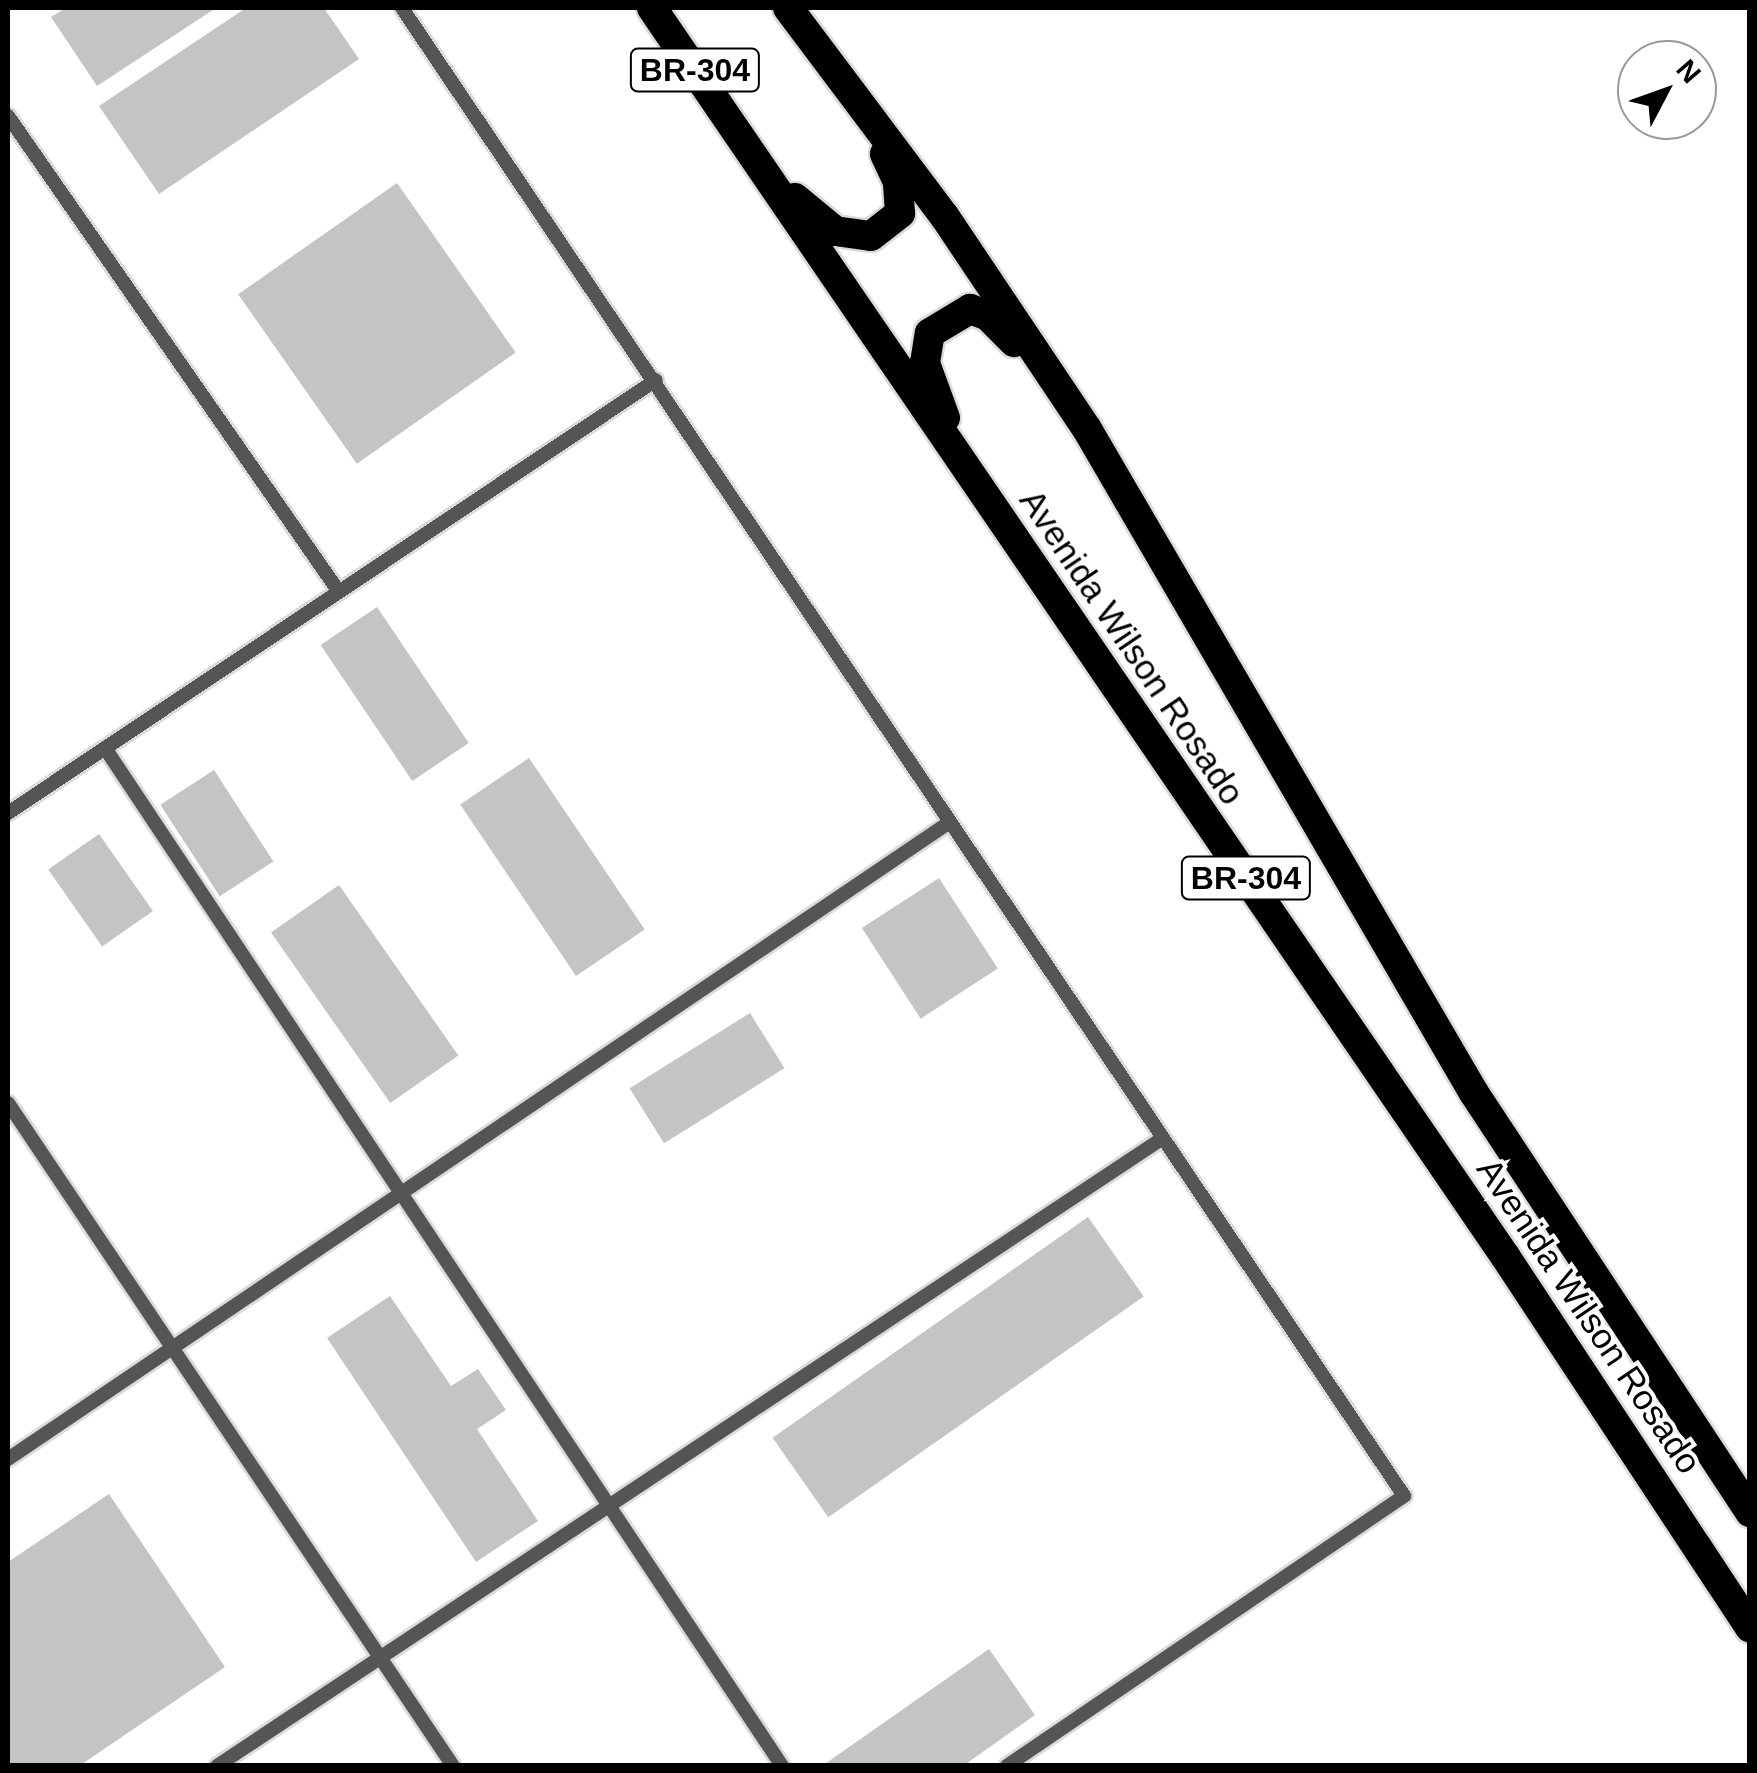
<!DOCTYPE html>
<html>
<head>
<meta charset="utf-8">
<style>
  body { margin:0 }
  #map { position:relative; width:1757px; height:1773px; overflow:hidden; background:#fff; font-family:Arial,sans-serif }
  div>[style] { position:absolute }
  .building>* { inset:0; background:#c4c4c4; transform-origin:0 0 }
  .roads { filter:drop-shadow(2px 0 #dbdbdb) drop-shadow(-2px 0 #dbdbdb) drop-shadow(0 2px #dbdbdb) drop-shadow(0 -2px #dbdbdb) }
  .lane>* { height:14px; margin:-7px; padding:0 7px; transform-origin:7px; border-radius:7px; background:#555 }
  .highway>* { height:30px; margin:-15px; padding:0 15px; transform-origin:15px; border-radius:15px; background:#000 }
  span { translate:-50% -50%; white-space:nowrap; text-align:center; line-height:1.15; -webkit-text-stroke:8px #fff; paint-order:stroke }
  .shield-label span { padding:2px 8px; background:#fff; border:2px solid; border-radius:8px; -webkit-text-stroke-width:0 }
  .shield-label { font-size:32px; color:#000; font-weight:700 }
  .street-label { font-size:35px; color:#000 }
  .frame { position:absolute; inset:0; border:10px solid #000; pointer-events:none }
  .north { position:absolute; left:1617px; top:40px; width:100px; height:100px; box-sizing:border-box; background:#fff; border:2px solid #999; border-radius:50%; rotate:49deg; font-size:28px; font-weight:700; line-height:40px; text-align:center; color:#000 }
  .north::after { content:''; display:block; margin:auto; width:35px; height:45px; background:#000; clip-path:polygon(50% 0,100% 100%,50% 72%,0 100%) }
</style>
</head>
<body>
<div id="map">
  <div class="building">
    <div style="clip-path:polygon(66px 8px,216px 8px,97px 86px,51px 17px)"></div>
    <div style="clip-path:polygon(246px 8px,324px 8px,359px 59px,159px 194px,99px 106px)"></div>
    <div style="left:397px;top:183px;width:207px;height:194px;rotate:55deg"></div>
    <div style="left:377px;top:607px;width:164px;height:68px;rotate:56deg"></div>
    <div style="left:529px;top:758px;width:207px;height:83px;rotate:56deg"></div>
    <div style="left:214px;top:770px;width:109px;height:64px;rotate:57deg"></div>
    <div style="left:99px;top:834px;width:94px;height:62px;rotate:55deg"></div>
    <div style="left:939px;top:878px;width:108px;height:92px;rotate:57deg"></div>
    <div style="left:339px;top:885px;width:208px;height:83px;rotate:55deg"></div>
    <div style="left:750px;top:1013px;width:65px;height:142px;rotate:58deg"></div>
    <div style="left:1088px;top:1217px;width:97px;height:385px;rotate:55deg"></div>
    <div style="clip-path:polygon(390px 1296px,451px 1386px,478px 1369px,506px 1410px,477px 1429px,538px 1521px,476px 1562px,327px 1338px)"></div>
    <div style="clip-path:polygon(109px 1494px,225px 1667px,79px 1766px,8px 1766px,8px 1562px)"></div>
    <div style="clip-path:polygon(989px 1649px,1035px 1715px,963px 1766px,822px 1766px)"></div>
  </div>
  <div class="roads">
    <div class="lane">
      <div style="left:402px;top:8px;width:1794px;rotate:56.04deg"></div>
      <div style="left:1404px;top:1496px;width:480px;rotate:145.8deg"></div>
      <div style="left:8px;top:116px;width:576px;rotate:55.18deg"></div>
      <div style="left:105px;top:748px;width:1223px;rotate:56.37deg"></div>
      <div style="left:8px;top:813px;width:779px;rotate:-33.75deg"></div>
      <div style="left:8px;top:1103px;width:798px;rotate:56.13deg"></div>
      <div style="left:8px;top:1459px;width:1137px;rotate:-34.07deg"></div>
      <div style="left:217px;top:1766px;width:1135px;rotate:-33.58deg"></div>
    </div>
    <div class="highway">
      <div style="left:652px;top:8px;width:1512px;rotate:55.65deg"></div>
      <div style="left:1505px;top:1256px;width:445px;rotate:56.6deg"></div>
      <div style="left:788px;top:8px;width:261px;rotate:53.1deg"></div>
      <div style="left:945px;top:217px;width:255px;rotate:56.2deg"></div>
      <div style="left:1087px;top:429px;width:769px;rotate:59.77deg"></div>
      <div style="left:1474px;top:1093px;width:502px;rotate:56.63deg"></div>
      <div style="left:795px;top:198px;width:52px;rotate:39.5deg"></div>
      <div style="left:835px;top:231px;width:36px;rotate:8deg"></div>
      <div style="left:871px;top:236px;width:37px;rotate:-38deg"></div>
      <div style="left:900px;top:213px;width:31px;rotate:-94deg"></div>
      <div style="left:898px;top:182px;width:31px;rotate:-115deg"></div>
      <div style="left:945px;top:418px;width:59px;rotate:-110deg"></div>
      <div style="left:925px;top:363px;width:30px;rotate:-81deg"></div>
      <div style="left:930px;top:333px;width:47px;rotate:-31deg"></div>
      <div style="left:970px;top:309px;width:19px;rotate:21deg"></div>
      <div style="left:988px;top:316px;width:37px;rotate:45deg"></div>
    </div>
  </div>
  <div class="shield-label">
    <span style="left:695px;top:70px">BR-304</span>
    <span style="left:1246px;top:878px">BR-304</span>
  </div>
  <div class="street-label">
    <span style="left:1132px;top:647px;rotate:56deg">Avenida Wilson Rosado</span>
    <span style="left:1589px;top:1316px;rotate:56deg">Avenida Wilson Rosado</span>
  </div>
  <div class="frame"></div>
  <div class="north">N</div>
</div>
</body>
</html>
